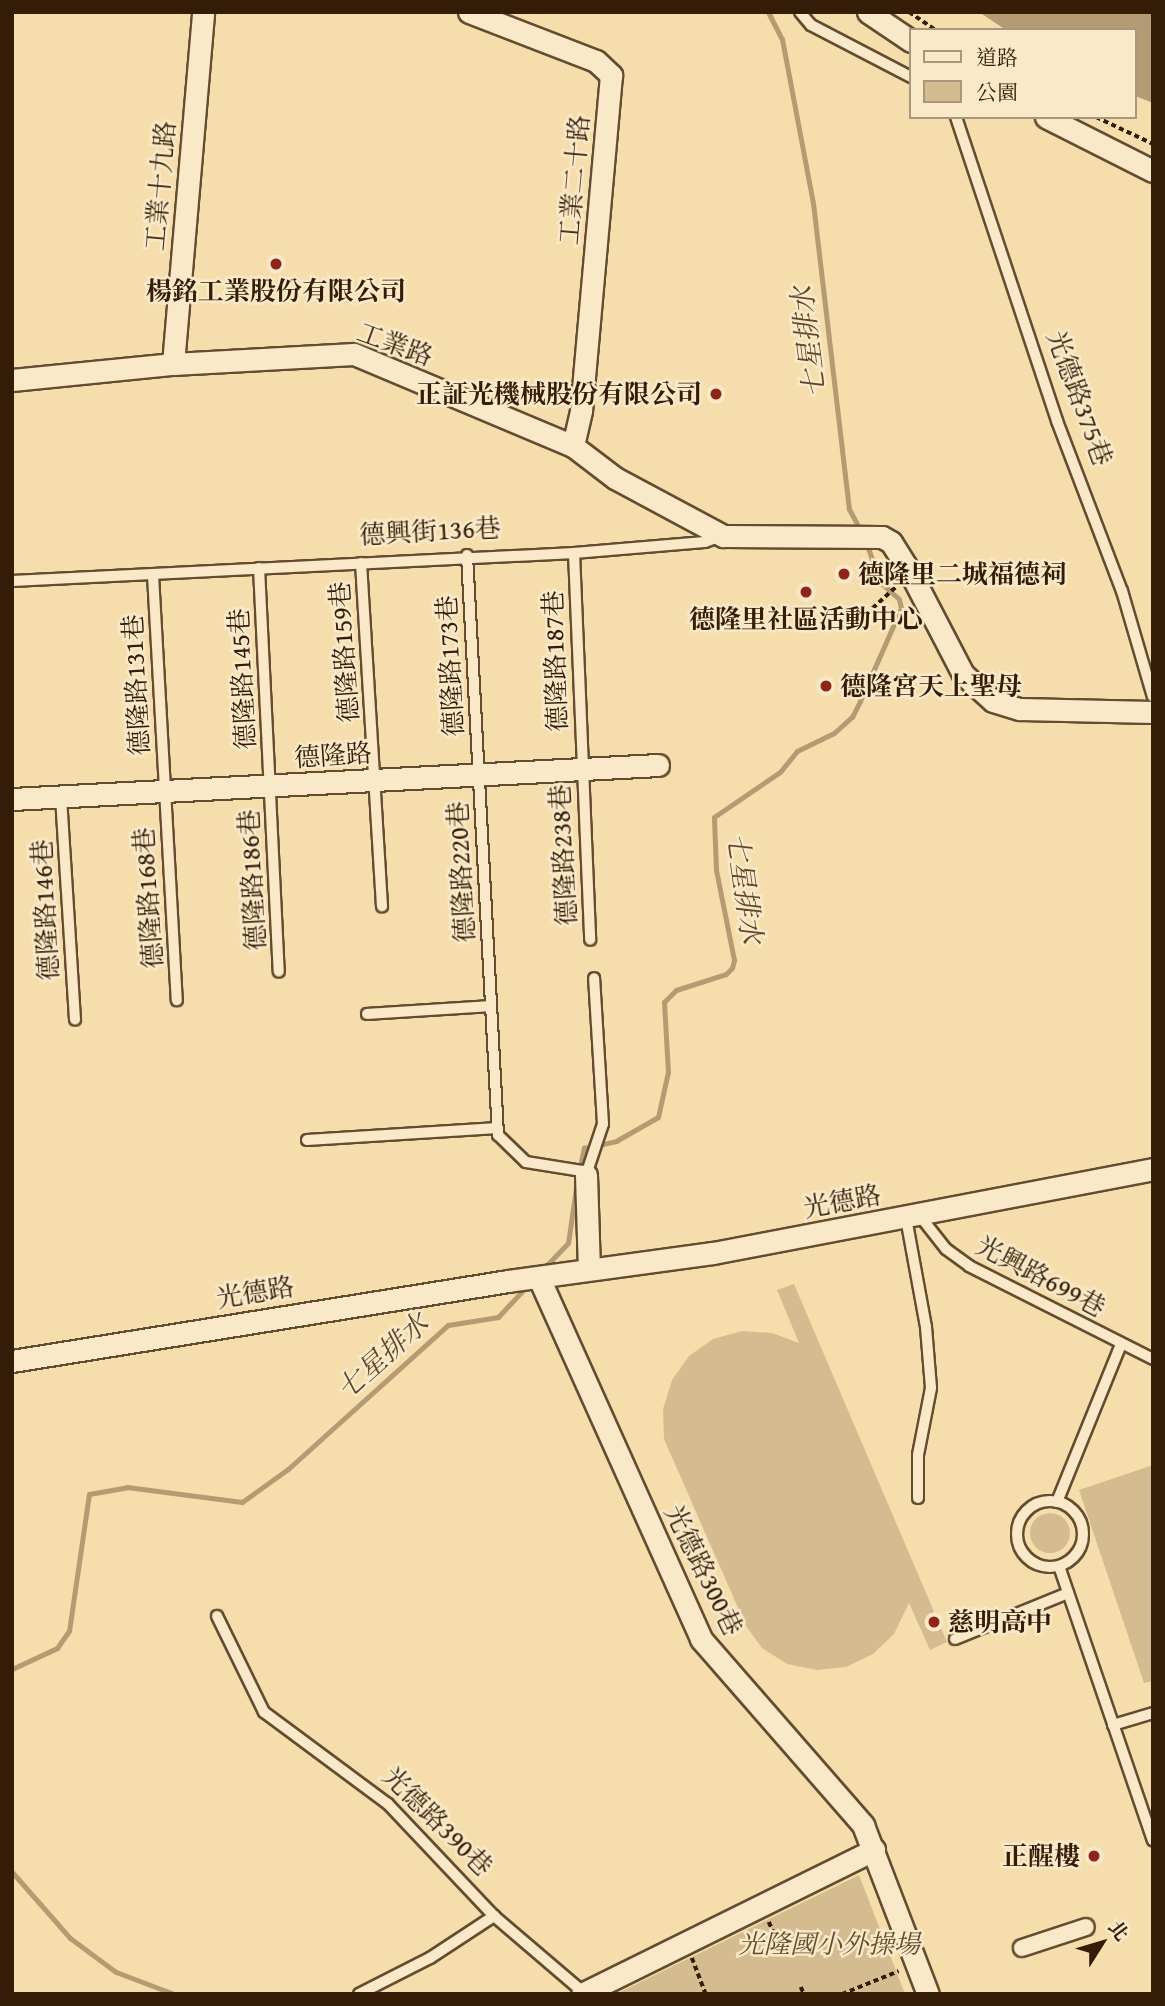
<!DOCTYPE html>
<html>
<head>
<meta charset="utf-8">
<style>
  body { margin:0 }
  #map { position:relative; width:1165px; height:2006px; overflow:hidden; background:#f6ddac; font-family:"Gentium Book Plus","Noto Serif TC",serif }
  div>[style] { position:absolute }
  .green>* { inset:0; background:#d5bc90 }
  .round { border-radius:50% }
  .water>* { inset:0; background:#b49b74 }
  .stream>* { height:5px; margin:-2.5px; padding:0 2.5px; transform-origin:2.5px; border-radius:2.5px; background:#b49b74 }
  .path>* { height:3.5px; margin-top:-1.75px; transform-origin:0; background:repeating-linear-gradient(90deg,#341c06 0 5px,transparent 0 8.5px) }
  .roads { filter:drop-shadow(2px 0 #644c30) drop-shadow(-2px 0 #644c30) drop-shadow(0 2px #644c30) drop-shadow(0 -2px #644c30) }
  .service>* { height:10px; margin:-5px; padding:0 5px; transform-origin:5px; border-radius:5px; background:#f9e9c9 }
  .service>.ring { margin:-5px; padding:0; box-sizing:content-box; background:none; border:10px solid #f9e9c9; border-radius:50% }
  .pedestrian>* { height:16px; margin:-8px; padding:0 8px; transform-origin:8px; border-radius:8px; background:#f9e9c9 }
  .minor>* { height:21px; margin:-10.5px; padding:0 10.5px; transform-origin:10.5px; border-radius:10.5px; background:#f9e9c9 }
  .dots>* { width:19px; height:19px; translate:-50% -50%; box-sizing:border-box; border:4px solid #f9e9c9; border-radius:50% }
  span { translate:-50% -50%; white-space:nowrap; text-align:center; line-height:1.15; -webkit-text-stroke:5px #f9e9c9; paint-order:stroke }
  .street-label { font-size:26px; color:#341c06 }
  .poi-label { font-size:26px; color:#341c06; font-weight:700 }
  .right { translate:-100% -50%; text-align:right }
  .left { translate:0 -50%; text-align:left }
  .park-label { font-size:26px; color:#644c2f; font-style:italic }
  .water-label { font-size:28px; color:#61482c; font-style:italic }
  .frame { position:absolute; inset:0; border:14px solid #341c06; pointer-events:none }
  .legend { position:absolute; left:909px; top:28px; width:228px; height:91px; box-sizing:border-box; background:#f9e9c9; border:2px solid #aa977b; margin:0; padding:9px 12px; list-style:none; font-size:21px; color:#341c06 }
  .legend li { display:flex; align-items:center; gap:14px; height:35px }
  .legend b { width:35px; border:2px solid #aa977b }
  .north { position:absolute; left:1067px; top:1908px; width:70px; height:70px; -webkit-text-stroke:5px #f9e9c9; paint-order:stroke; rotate:53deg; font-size:19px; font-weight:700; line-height:28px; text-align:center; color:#341c06 }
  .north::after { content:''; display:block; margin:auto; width:24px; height:32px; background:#341c06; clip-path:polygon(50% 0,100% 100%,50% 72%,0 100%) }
</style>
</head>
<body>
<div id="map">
  <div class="green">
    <div style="clip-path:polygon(794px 1284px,947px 1642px,930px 1650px,909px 1603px,894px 1634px,873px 1654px,846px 1667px,817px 1670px,787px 1664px,762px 1648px,746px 1626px,664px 1439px,663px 1409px,672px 1380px,689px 1356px,713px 1339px,742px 1331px,772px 1333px,799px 1343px,777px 1290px)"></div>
    <div style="clip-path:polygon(1153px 1465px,1153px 1681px,1144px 1683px,1079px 1490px)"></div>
    <div class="round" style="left:1030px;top:1513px;width:40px;height:40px"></div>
    <div style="clip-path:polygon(859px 1875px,905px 1994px,616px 1994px)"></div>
  </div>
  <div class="water">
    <div style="clip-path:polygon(979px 12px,1153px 12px,1153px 103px,1135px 96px,1135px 30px,1006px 30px)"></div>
  </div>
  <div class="stream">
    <div style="left:768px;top:12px;width:30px;rotate:63deg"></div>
    <div style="left:782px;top:39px;width:167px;rotate:79.3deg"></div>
    <div style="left:813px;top:203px;width:308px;rotate:83.3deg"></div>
    <div style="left:849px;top:509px;width:24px;rotate:62deg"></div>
    <div style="left:579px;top:1171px;width:24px;rotate:-78deg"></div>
    <div style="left:584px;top:1148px;width:33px;rotate:-12deg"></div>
    <div style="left:616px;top:1141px;width:48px;rotate:-29.7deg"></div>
    <div style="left:658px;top:1117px;width:46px;rotate:-77.5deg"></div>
    <div style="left:668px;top:1072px;width:70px;rotate:-93.3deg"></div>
    <div style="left:664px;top:1002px;width:17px;rotate:-45deg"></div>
    <div style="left:676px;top:990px;width:52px;rotate:-17.7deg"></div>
    <div style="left:726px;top:974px;width:8px;rotate:-45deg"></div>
    <div style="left:732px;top:968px;width:8px;rotate:-76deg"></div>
    <div style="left:734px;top:960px;width:92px;rotate:-101.3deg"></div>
    <div style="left:716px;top:870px;width:53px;rotate:-92.2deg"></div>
    <div style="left:714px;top:817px;width:80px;rotate:-34.3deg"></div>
    <div style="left:780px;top:772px;width:27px;rotate:-51deg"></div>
    <div style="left:797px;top:751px;width:41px;rotate:-25.9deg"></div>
    <div style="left:834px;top:733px;width:24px;rotate:-42deg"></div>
    <div style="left:852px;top:717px;width:18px;rotate:-63deg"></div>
    <div style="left:860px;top:701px;width:102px;rotate:-66.2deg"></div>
    <div style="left:901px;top:608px;width:9px;rotate:-103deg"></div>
    <div style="left:899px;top:599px;width:25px;rotate:-138deg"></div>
    <div style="left:880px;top:582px;width:42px;rotate:-109.3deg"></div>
    <div style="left:543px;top:1269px;width:36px;rotate:-46deg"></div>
    <div style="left:568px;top:1243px;width:63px;rotate:-81.7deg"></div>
    <div style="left:12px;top:1669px;width:50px;rotate:-25deg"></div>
    <div style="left:57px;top:1648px;width:21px;rotate:-55deg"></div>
    <div style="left:69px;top:1631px;width:138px;rotate:-81.7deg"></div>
    <div style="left:89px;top:1494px;width:39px;rotate:-10deg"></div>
    <div style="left:127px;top:1487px;width:116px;rotate:7.4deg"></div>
    <div style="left:242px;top:1502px;width:57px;rotate:-35.7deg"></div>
    <div style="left:288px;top:1469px;width:215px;rotate:-42deg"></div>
    <div style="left:448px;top:1325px;width:51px;rotate:-9.1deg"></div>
    <div style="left:498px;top:1317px;width:42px;rotate:-46.9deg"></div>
    <div style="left:12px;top:1872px;width:88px;rotate:48.7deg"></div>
    <div style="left:70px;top:1938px;width:57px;rotate:36.5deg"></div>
    <div style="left:116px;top:1972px;width:62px;rotate:20.8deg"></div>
  </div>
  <div class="path">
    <div style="left:909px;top:12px;width:32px;rotate:34deg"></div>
    <div style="left:1096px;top:117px;width:63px;rotate:25.3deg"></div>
    <div style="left:866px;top:614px;width:43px;rotate:-42.2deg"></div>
    <div style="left:769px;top:1922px;width:15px;rotate:67deg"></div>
    <div style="left:692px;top:1958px;width:39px;rotate:69deg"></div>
    <div style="left:801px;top:1987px;width:8px;rotate:67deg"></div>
    <div style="left:842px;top:1994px;width:61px;rotate:-22deg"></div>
  </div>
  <div class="roads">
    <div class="service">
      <div style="left:800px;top:12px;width:17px;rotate:50deg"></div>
      <div style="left:811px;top:25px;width:113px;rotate:27.5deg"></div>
      <div style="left:956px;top:117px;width:320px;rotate:71.6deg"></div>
      <div style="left:1057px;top:421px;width:182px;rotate:69.1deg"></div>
      <div style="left:1122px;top:591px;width:110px;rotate:73.7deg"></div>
      <div style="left:574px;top:553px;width:387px;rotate:87.6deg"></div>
      <div style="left:467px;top:555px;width:581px;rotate:86.94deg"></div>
      <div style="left:498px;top:1135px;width:39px;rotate:44deg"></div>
      <div style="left:526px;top:1162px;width:57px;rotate:9.1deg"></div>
      <div style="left:582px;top:1171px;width:6px;rotate:45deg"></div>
      <div style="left:361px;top:563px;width:344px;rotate:86.5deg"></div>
      <div style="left:259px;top:568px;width:404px;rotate:87.2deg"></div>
      <div style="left:153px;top:575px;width:426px;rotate:86.8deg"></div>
      <div style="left:12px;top:581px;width:563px;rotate:-2.85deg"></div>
      <div style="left:574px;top:553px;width:131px;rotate:-4.8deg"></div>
      <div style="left:705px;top:542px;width:17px;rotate:-21deg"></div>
      <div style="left:61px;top:797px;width:223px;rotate:86.4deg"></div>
      <div style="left:367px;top:1014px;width:124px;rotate:-3.7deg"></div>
      <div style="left:307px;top:1140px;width:191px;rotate:-3.6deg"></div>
      <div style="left:586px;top:1175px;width:54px;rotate:-71.6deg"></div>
      <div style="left:603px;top:1124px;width:146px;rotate:-93.5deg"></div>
      <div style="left:920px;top:1216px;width:42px;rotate:51.8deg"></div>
      <div style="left:946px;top:1249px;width:29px;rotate:36deg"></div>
      <div style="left:969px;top:1266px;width:206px;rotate:26.8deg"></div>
      <div style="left:906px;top:1218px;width:111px;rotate:79.6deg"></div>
      <div style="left:926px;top:1327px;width:61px;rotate:85.3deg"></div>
      <div style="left:931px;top:1388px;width:68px;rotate:101deg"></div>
      <div style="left:918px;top:1455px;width:43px;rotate:90deg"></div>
      <div class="ring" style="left:1017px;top:1501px;width:56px;height:56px"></div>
      <div style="left:1057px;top:1502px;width:170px;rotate:-67.9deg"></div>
      <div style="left:1059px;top:1566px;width:290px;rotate:71.1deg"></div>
      <div style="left:217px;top:1616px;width:107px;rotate:63.9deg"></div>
      <div style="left:264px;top:1712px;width:154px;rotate:36.6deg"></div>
      <div style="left:388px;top:1804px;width:154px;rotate:46.6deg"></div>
      <div style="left:494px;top:1916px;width:118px;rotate:40.5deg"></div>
      <div style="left:955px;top:1639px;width:122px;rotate:-22.2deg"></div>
      <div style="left:1113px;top:1725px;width:42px;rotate:-16.7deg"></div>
      <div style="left:359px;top:1994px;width:80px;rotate:-26.9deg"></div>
      <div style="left:430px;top:1958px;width:77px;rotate:-33.3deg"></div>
    </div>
    <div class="pedestrian">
      <div style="left:1022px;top:1948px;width:67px;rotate:-18.2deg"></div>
    </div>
    <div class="minor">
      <div style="left:469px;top:12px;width:136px;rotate:21.1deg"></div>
      <div style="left:596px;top:61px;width:21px;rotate:43deg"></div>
      <div style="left:611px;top:75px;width:337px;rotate:95.1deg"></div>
      <div style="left:581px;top:411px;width:36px;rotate:103deg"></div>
      <div style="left:868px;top:12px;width:52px;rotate:34deg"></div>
      <div style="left:1046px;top:117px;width:120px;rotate:26.8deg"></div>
      <div style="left:173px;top:364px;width:353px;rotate:-85.1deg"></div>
      <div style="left:12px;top:380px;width:162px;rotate:-5.7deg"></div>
      <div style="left:173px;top:364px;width:181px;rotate:-3.2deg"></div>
      <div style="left:354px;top:354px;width:238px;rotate:22.8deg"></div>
      <div style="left:573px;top:446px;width:53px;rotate:37.3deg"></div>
      <div style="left:615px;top:478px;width:123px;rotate:28.2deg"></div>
      <div style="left:723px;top:536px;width:159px;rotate:0.4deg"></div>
      <div style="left:882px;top:537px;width:10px;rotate:29deg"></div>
      <div style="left:891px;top:542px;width:40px;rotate:58deg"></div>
      <div style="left:912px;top:576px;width:110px;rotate:62.5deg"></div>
      <div style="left:963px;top:674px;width:40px;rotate:42deg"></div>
      <div style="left:993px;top:701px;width:28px;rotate:17deg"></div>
      <div style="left:1020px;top:709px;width:133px;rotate:1.3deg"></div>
      <div style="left:12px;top:799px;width:647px;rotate:-3.01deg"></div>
      <div style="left:586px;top:1175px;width:94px;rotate:88.2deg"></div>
      <div style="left:539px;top:1278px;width:396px;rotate:65.8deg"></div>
      <div style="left:701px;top:1639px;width:247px;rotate:48.9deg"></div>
      <div style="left:863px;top:1825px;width:181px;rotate:69deg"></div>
      <div style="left:12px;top:1361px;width:502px;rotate:-9.16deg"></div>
      <div style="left:508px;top:1281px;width:207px;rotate:-7.8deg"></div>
      <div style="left:713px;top:1253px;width:448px;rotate:-10.8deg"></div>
      <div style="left:582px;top:1994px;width:326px;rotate:-26.3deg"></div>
    </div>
  </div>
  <div class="dots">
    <div style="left:276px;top:264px;background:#8f2418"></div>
    <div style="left:716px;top:394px;background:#8f2418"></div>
    <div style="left:844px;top:574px;background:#8f2418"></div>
    <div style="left:806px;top:592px;background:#8f2418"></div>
    <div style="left:826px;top:686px;background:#8f2418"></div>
    <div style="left:934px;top:1622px;background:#8f2418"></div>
    <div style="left:1094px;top:1856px;background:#8f2418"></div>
  </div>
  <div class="street-label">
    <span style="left:574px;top:180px;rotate:-85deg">工業二十路</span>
    <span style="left:160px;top:186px;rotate:-85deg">工業十九路</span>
    <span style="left:395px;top:344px;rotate:20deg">工業路</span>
    <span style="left:1080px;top:398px;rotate:70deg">光德路375巷</span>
    <span style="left:430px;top:531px;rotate:-3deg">德興街136巷</span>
    <span style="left:344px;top:652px;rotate:-94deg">德隆路159巷</span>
    <span style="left:555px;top:661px;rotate:-92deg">德隆路187巷</span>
    <span style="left:450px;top:666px;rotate:-93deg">德隆路173巷</span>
    <span style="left:242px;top:679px;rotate:-93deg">德隆路145巷</span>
    <span style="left:136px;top:685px;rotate:-93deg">德隆路131巷</span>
    <span style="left:333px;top:755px;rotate:-4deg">德隆路</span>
    <span style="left:563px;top:855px;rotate:-93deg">德隆路238巷</span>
    <span style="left:461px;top:872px;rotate:-93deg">德隆路220巷</span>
    <span style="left:252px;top:880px;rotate:-93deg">德隆路186巷</span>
    <span style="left:148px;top:898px;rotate:-94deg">德隆路168巷</span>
    <span style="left:45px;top:910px;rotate:-93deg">德隆路146巷</span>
    <span style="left:842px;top:1201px;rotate:-10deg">光德路</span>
    <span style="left:1041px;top:1276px;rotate:28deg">光興路699巷</span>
    <span style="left:255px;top:1292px;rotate:-9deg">光德路</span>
    <span style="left:704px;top:1570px;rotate:64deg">光德路300巷</span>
    <span style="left:438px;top:1821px;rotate:45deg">光德路390巷</span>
  </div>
  <div class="poi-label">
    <span style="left:276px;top:291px">楊銘工業股份有限公司</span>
    <span class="right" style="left:702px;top:394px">正証光機械股份有限公司</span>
    <span class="left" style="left:858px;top:574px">德隆里二城福德祠</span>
    <span style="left:806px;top:619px">德隆里社區活動中心</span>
    <span class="left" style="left:840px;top:686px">德隆宮天上聖母</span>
    <span class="left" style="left:948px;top:1622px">慈明高中</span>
    <span class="right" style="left:1080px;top:1856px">正醒樓</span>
  </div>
  <div class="park-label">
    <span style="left:829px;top:1944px">光隆國小外操場</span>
  </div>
  <div class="water-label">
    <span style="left:808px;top:342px;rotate:-97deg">七星排水</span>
    <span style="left:745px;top:888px;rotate:82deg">七星排水</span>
    <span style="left:382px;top:1356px;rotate:-42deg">七星排水</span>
  </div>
  <div class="frame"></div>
  <ul class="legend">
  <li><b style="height:9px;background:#f9e9c9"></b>道路</li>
  <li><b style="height:19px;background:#d5bc90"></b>公園</li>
  </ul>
  <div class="north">北</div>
</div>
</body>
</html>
